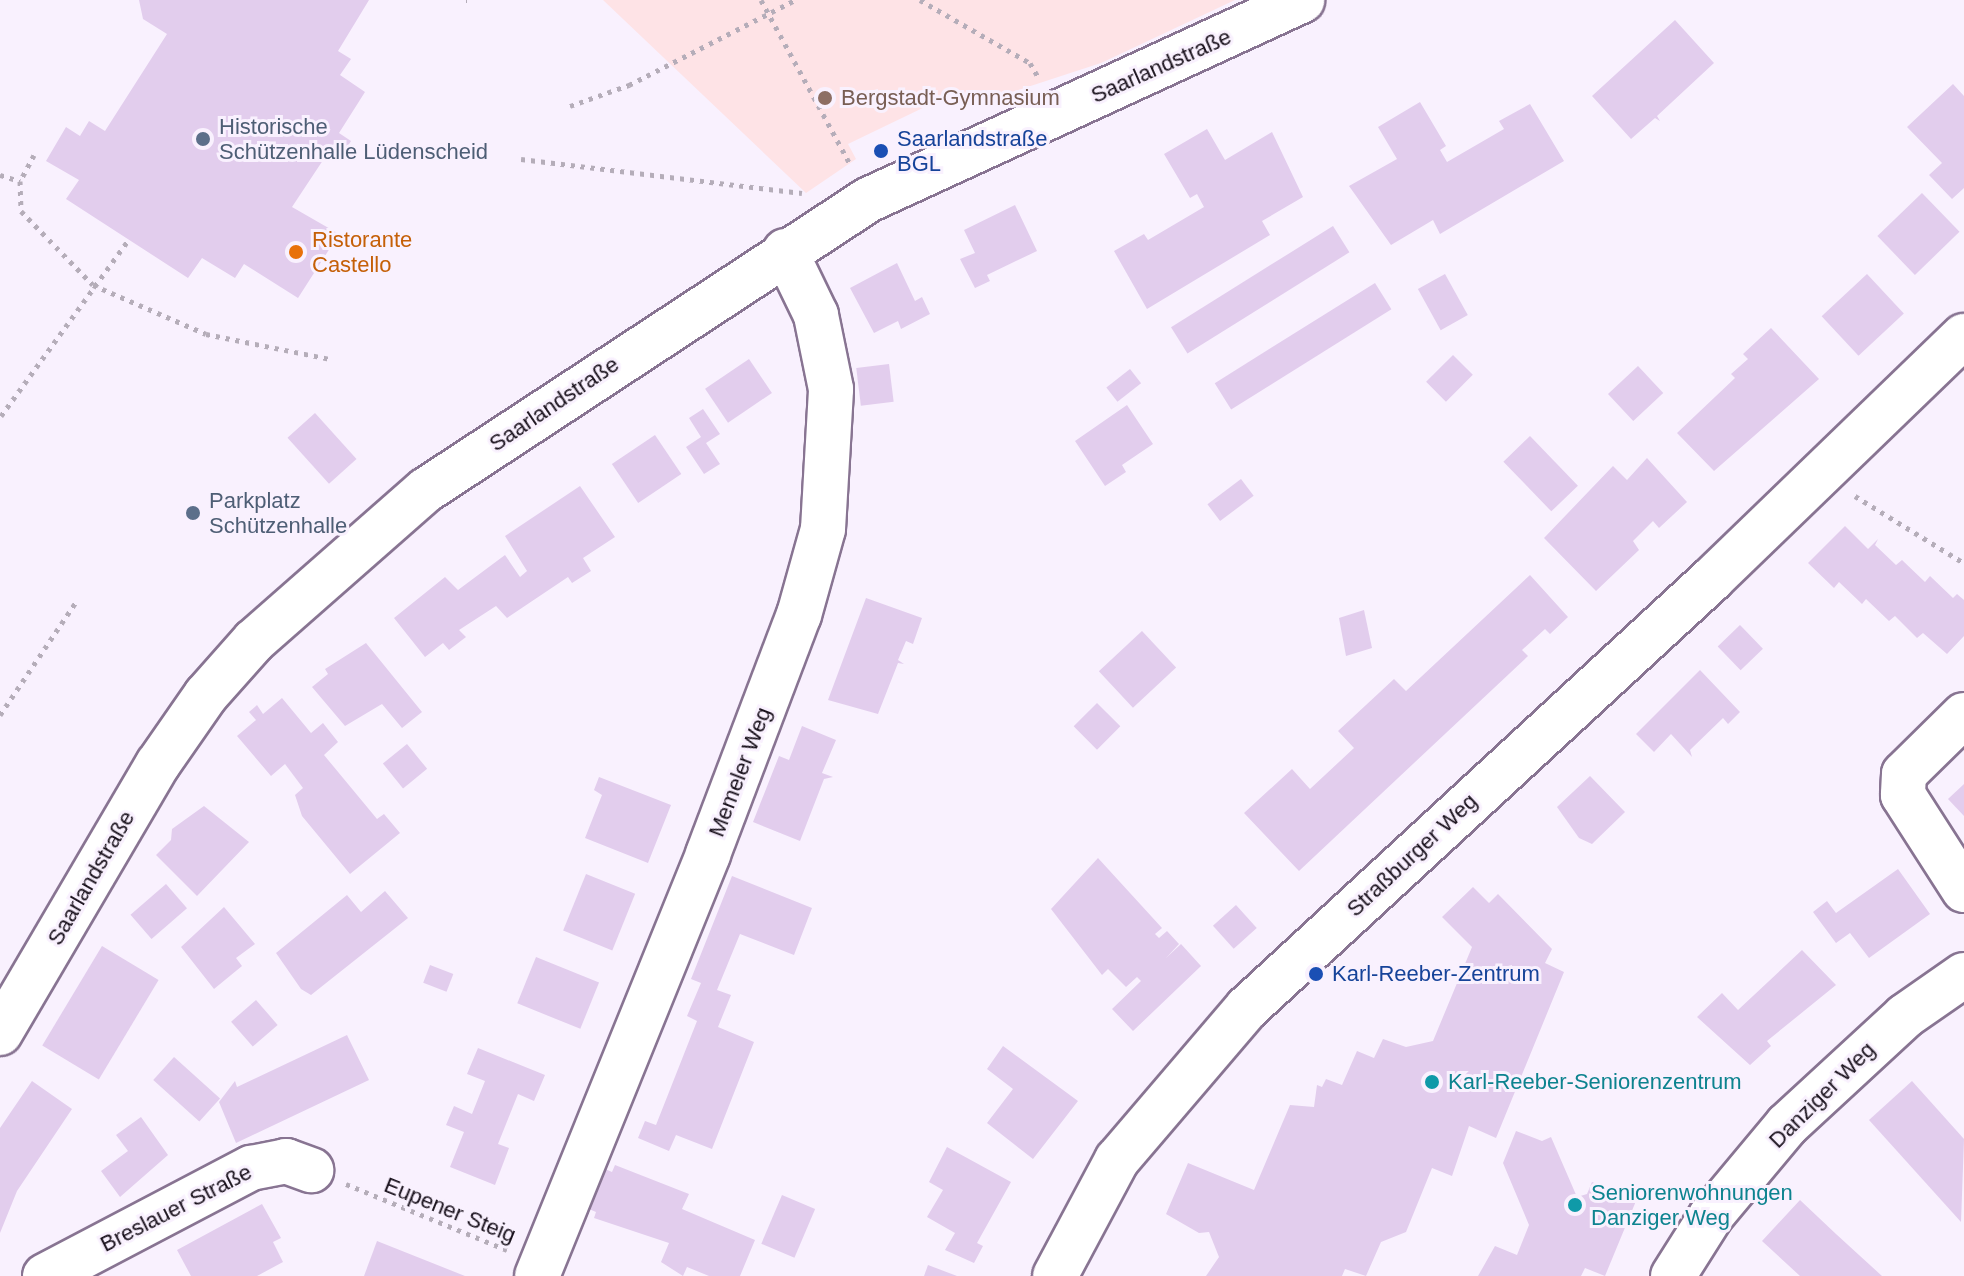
<!DOCTYPE html>
<html>
<head>
<meta charset="utf-8">
<style>
  body { margin:0 }
  #map { position:relative; width:1964px; height:1276px; overflow:hidden; background:#f9f1fe; font-family:Helvetica,sans-serif }
  div>[style] { position:absolute }
  .education>* { inset:0; background:#fee3e6 }
  .building>* { inset:0; background:#e2cded; transform-origin:0 0 }
  .path>* { height:5px; margin-top:-2.5px; transform-origin:0; background:repeating-linear-gradient(90deg,#b5adb9 0 4px,transparent 0 10px) }
  .roads { filter:drop-shadow(2px 0 #887492) drop-shadow(-2px 0 #887492) drop-shadow(0 2px #887492) drop-shadow(0 -2px #887492) }
  .minor>* { height:44px; margin:-22px; padding:0 22px; transform-origin:22px; border-radius:22px; background:#fff }
  .dots>* { width:22px; height:22px; translate:-50% -50%; box-sizing:border-box; border:4px solid #f9f1fe; border-radius:50% }
  span { translate:-50% -50%; white-space:nowrap; text-align:center; line-height:1.15; -webkit-text-stroke:6px #f9f1fe; paint-order:stroke }
  .street-label { font-size:22px; color:#170f1a }
  .education-label { font-size:22px; color:#785e54 }
  .left { translate:0 -50%; text-align:left }
  .service-label { font-size:22px; color:#4e5e75 }
  .transit-label { font-size:22px; color:#164399 }
  .food-label { font-size:22px; color:#c56008 }
  .culture-label { font-size:22px; color:#0d838f }
</style>
</head>
<body>
<div id="map">
  <div class="education">
    <div style="clip-path:polygon(603px 0,1235px 0,1101px 63px,969px 106px,960px 90px,848px 144px,856px 159px,806px 193px)"></div>
  </div>
  <div class="building">
    <div style="clip-path:polygon(139px 0,369px 0,338px 51px,351px 59px,340px 75px,365px 92px,339px 133px,351px 141px,346px 149px,335px 142px,292px 207px,339px 234px,298px 298px,244px 264px,235px 278px,202px 258px,188px 278px,66px 199px,79px 180px,46px 161px,66px 127px,80px 136px,89px 121px,105px 131px,167px 34px,143px 19px)"></div>
    <div style="clip-path:polygon(1675px 20px,1714px 63px,1657px 116px,1660px 121px,1655px 118px,1631px 139px,1592px 96px)"></div>
    <div style="clip-path:polygon(1953px 84px,1964px 96px,1964px 188px,1952px 199px,1929px 175px,1942px 163px,1907px 127px)"></div>
    <div style="clip-path:polygon(1420px 102px,1446px 146px,1440px 150px,1447px 162px,1504px 129px,1499px 121px,1530px 104px,1564px 161px,1440px 234px,1433px 220px,1391px 245px,1349px 186px,1397px 159px,1378px 127px)"></div>
    <div style="clip-path:polygon(1207px 129px,1225px 160px,1272px 132px,1303px 197px,1262px 221px,1270px 235px,1147px 309px,1114px 251px,1144px 234px,1148px 240px,1204px 207px,1197px 194px,1190px 198px,1164px 154px)"></div>
    <div style="left:1922px;top:193px;width:54px;height:62px;rotate:46deg"></div>
    <div style="clip-path:polygon(1015px 205px,1037px 251px,987px 275px,990px 281px,975px 288px,960px 259px,975px 253px,964px 230px)"></div>
    <div style="left:1333px;top:226px;width:31px;height:191px;rotate:58deg"></div>
    <div style="clip-path:polygon(897px 263px,915px 301px,922px 297px,930px 314px,901px 329px,898px 321px,874px 333px,850px 288px)"></div>
    <div style="left:1445px;top:274px;width:47px;height:31px;rotate:61deg"></div>
    <div style="left:1867px;top:274px;width:54px;height:62px;rotate:47deg"></div>
    <div style="left:1375px;top:283px;width:31px;height:189px;rotate:58deg"></div>
    <div style="clip-path:polygon(1771px 328px,1819px 379px,1714px 471px,1677px 433px,1735px 378px,1731px 374px,1748px 359px,1743px 354px)"></div>
    <div style="left:1453px;top:355px;width:28px;height:38px;rotate:45deg"></div>
    <div style="left:749px;top:359px;width:41px;height:53px;rotate:56deg"></div>
    <div style="left:889px;top:364px;width:38px;height:33px;rotate:83deg"></div>
    <div style="left:1638px;top:366px;width:37px;height:41px;rotate:47deg"></div>
    <div style="left:1130px;top:369px;width:18px;height:30px;rotate:52deg"></div>
    <div style="clip-path:polygon(1127px 405px,1153px 444px,1122px 465px,1126px 472px,1105px 486px,1075px 441px)"></div>
    <div style="clip-path:polygon(703px 409px,720px 434px,706px 443px,720px 464px,704px 474px,686px 447px,701px 437px,689px 418px)"></div>
    <div style="left:315px;top:413px;width:62px;height:37px;rotate:48deg"></div>
    <div style="left:655px;top:435px;width:47px;height:52px;rotate:56deg"></div>
    <div style="left:1530px;top:436px;width:69px;height:37px;rotate:46deg"></div>
    <div style="clip-path:polygon(1647px 458px,1687px 502px,1659px 528px,1653px 521px,1633px 541px,1639px 550px,1596px 591px,1544px 538px,1613px 466px,1627px 480px)"></div>
    <div style="left:1241px;top:479px;width:21px;height:42px;rotate:53deg"></div>
    <div style="clip-path:polygon(580px 486px,615px 537px,583px 558px,591px 571px,572px 583px,568px 577px,507px 618px,496px 606px,459px 630px,466px 637px,449px 650px,443px 643px,425px 657px,394px 618px,445px 577px,458px 590px,505px 555px,520px 577px,527px 571px,505px 536px)"></div>
    <div style="clip-path:polygon(1845px 526px,1868px 549px,1878px 539px,1875px 545px,1896px 565px,1902px 560px,1925px 582px,1930px 576px,1953px 598px,1957px 594px,1964px 600px,1964px 636px,1947px 654px,1923px 633px,1917px 638px,1895px 616px,1889px 621px,1866px 599px,1862px 604px,1839px 582px,1834px 588px,1808px 563px)"></div>
    <div style="clip-path:polygon(1530px 575px,1568px 617px,1550px 634px,1545px 629px,1522px 650px,1528px 656px,1299px 871px,1244px 813px,1292px 769px,1310px 789px,1354px 748px,1338px 731px,1394px 679px,1406px 691px)"></div>
    <div style="clip-path:polygon(866px 598px,922px 618px,913px 644px,906px 641px,898px 660px,904px 664px,898px 663px,878px 714px,828px 700px)"></div>
    <div style="clip-path:polygon(1364px 610px,1372px 648px,1346px 656px,1339px 618px)"></div>
    <div style="left:1740px;top:625px;width:33px;height:31px;rotate:46deg"></div>
    <div style="left:1142px;top:631px;width:50px;height:59px;rotate:47deg"></div>
    <div style="clip-path:polygon(366px 643px,422px 712px,402px 728px,382px 704px,345px 726px,312px 687px,328px 674px,325px 669px)"></div>
    <div style="clip-path:polygon(1700px 670px,1740px 712px,1728px 724px,1723px 718px,1690px 750px,1692px 757px,1671px 734px,1654px 752px,1636px 734px)"></div>
    <div style="clip-path:polygon(282px 698px,311px 733px,323px 723px,338px 742px,324px 755px,377px 819px,384px 814px,400px 833px,350px 874px,302px 816px,295px 795px,303px 788px,285px 764px,271px 776px,237px 736px,256px 720px,249px 712px,257px 705px,263px 714px)"></div>
    <div style="left:1097px;top:703px;width:33px;height:33px;rotate:45deg"></div>
    <div style="clip-path:polygon(802px 726px,836px 740px,822px 773px,833px 777px,824px 779px,800px 841px,753px 822px,779px 756px,789px 760px)"></div>
    <div style="left:407px;top:744px;width:32px;height:31px;rotate:51deg"></div>
    <div style="clip-path:polygon(1590px 776px,1625px 812px,1592px 844px,1579px 838px,1557px 807px)"></div>
    <div style="clip-path:polygon(599px 777px,671px 805px,648px 863px,585px 838px,602px 795px,594px 790px)"></div>
    <div style="clip-path:polygon(1964px 784px,1964px 816px,1948px 799px)"></div>
    <div style="clip-path:polygon(204px 806px,249px 842px,197px 896px,156px 855px,171px 840px,172px 829px)"></div>
    <div style="clip-path:polygon(1098px 858px,1162px 928px,1155px 934px,1159px 938px,1167px 931px,1179px 944px,1166px 958px,1181px 944px,1201px 966px,1133px 1031px,1112px 1009px,1141px 981px,1137px 977px,1126px 987px,1108px 969px,1102px 975px,1051px 909px)"></div>
    <div style="clip-path:polygon(1898px 869px,1930px 914px,1869px 958px,1850px 933px,1836px 943px,1813px 912px,1827px 901px,1836px 913px)"></div>
    <div style="left:586px;top:874px;width:53px;height:61px;rotate:22deg"></div>
    <div style="clip-path:polygon(732px 876px,812px 908px,794px 955px,740px 934px,717px 990px,731px 995px,718px 1027px,754px 1042px,712px 1149px,676px 1135px,669px 1151px,638px 1138px,645px 1121px,656px 1125px,697px 1021px,687px 1016px,701px 983px,691px 979px)"></div>
    <div style="left:166px;top:884px;width:32px;height:47px;rotate:49deg"></div>
    <div style="clip-path:polygon(1473px 887px,1489px 903px,1498px 894px,1552px 949px,1545px 963px,1564px 972px,1496px 1138px,1469px 1126px,1452px 1176px,1432px 1168px,1406px 1232px,1381px 1242px,1366px 1276px,1345px 1269px,1342px 1276px,1206px 1276px,1219px 1257px,1209px 1232px,1199px 1233px,1166px 1214px,1188px 1163px,1254px 1190px,1290px 1105px,1314px 1107px,1317px 1085px,1322px 1087px,1326px 1079px,1342px 1085px,1357px 1051px,1374px 1058px,1383px 1039px,1406px 1047px,1433px 1041px,1472px 947px,1442px 917px)"></div>
    <div style="clip-path:polygon(385px 891px,408px 918px,311px 995px,301px 989px,276px 953px,347px 895px,361px 912px)"></div>
    <div style="left:1236px;top:905px;width:31px;height:31px;rotate:48deg"></div>
    <div style="clip-path:polygon(224px 907px,255px 944px,236px 958px,242px 966px,214px 989px,181px 947px)"></div>
    <div style="left:102px;top:946px;width:66px;height:116px;rotate:31deg"></div>
    <div style="clip-path:polygon(1802px 950px,1836px 985px,1767px 1041px,1771px 1046px,1750px 1065px,1697px 1017px,1722px 993px,1738px 1010px)"></div>
    <div style="left:536px;top:957px;width:68px;height:50px;rotate:22deg"></div>
    <div style="left:430px;top:965px;width:25px;height:19px;rotate:21deg"></div>
    <div style="left:256px;top:1000px;width:33px;height:33px;rotate:49deg"></div>
    <div style="clip-path:polygon(347px 1035px,369px 1080px,236px 1143px,219px 1102px,235px 1081px,237px 1087px)"></div>
    <div style="clip-path:polygon(1003px 1046px,1078px 1101px,1033px 1159px,987px 1123px,1013px 1089px,987px 1069px)"></div>
    <div style="clip-path:polygon(478px 1048px,545px 1075px,534px 1101px,518px 1094px,498px 1144px,509px 1148px,495px 1185px,450px 1167px,464px 1132px,446px 1125px,454px 1106px,472px 1114px,485px 1081px,467px 1074px)"></div>
    <div style="left:174px;top:1057px;width:62px;height:31px;rotate:42deg"></div>
    <div style="clip-path:polygon(32px 1081px,72px 1109px,17px 1191px,0 1233px,0 1128px)"></div>
    <div style="clip-path:polygon(1912px 1081px,1964px 1139px,1961px 1222px,1869px 1120px)"></div>
    <div style="clip-path:polygon(141px 1117px,168px 1155px,120px 1197px,101px 1171px,128px 1151px,116px 1135px)"></div>
    <div style="clip-path:polygon(1516px 1131px,1542px 1141px,1551px 1137px,1577px 1197px,1587px 1194px,1592px 1182px,1636px 1201px,1605px 1276px,1585px 1268px,1581px 1276px,1478px 1276px,1495px 1246px,1517px 1255px,1529px 1225px,1503px 1163px)"></div>
    <div style="clip-path:polygon(947px 1147px,1011px 1182px,977px 1243px,983px 1246px,974px 1263px,945px 1250px,955px 1233px,927px 1217px,943px 1190px,929px 1182px)"></div>
    <div style="clip-path:polygon(615px 1165px,689px 1194px,682px 1209px,755px 1240px,740px 1276px,709px 1276px,687px 1267px,683px 1276px,661px 1262px,669px 1243px,594px 1218px,596px 1212px,582px 1206px,598px 1166px,612px 1172px)"></div>
    <div style="left:782px;top:1195px;width:36px;height:53px;rotate:23deg"></div>
    <div style="clip-path:polygon(1800px 1200px,1836px 1234px,1882px 1276px,1800px 1276px,1762px 1241px)"></div>
    <div style="clip-path:polygon(262px 1204px,281px 1238px,273px 1242px,283px 1262px,257px 1276px,191px 1276px,177px 1250px)"></div>
    <div style="clip-path:polygon(377px 1241px,465px 1276px,364px 1276px)"></div>
    <div style="clip-path:polygon(928px 1265px,957px 1276px,924px 1276px)"></div>
  </div>
  <div class="path">
    <div style="left:466px;top:0;width:1px"></div>
    <div style="left:761px;top:0;width:187px;rotate:61.5deg"></div>
    <div style="left:920px;top:0;width:127px;rotate:29.8deg"></div>
    <div style="left:1030px;top:63px;width:16px;rotate:60deg"></div>
    <div style="left:570px;top:106px;width:63px;rotate:-19.6deg"></div>
    <div style="left:629px;top:85px;width:186px;rotate:-27.1deg"></div>
    <div style="left:34px;top:155px;width:30px;rotate:118deg"></div>
    <div style="left:20px;top:181px;width:30px;rotate:88deg"></div>
    <div style="left:21px;top:211px;width:103px;rotate:45.8deg"></div>
    <div style="left:93px;top:285px;width:123px;rotate:23.4deg"></div>
    <div style="left:206px;top:334px;width:126px;rotate:11.4deg"></div>
    <div style="left:521px;top:159px;width:283px;rotate:6.9deg"></div>
    <div style="left:0;top:175px;width:21px;rotate:17deg"></div>
    <div style="left:1px;top:416px;width:218px;rotate:-54.1deg"></div>
    <div style="left:1855px;top:496px;width:128px;rotate:31.6deg"></div>
    <div style="left:0;top:715px;width:136px;rotate:-56.1deg"></div>
    <div style="left:346px;top:1184px;width:174px;rotate:22.3deg"></div>
  </div>
  <div class="roads">
    <div class="minor">
      <div style="left:1964px;top:715px;width:84px;rotate:135.5deg"></div>
      <div style="left:1904px;top:774px;width:21px;rotate:93deg"></div>
      <div style="left:1903px;top:795px;width:113px;rotate:57.3deg"></div>
      <div style="left:0;top:1033px;width:312px;rotate:-59.6deg"></div>
      <div style="left:158px;top:764px;width:84px;rotate:-55.2deg"></div>
      <div style="left:206px;top:695px;width:72px;rotate:-48.4deg"></div>
      <div style="left:254px;top:641px;width:229px;rotate:-41.3deg"></div>
      <div style="left:426px;top:490px;width:529px;rotate:-33.27deg"></div>
      <div style="left:868px;top:200px;width:478px;rotate:-24.7deg"></div>
      <div style="left:45px;top:1276px;width:233px;rotate:-27.7deg"></div>
      <div style="left:251px;top:1168px;width:36px;rotate:-11deg"></div>
      <div style="left:286px;top:1161px;width:27px;rotate:20deg"></div>
      <div style="left:537px;top:1276px;width:455px;rotate:-67.9deg"></div>
      <div style="left:708px;top:854px;width:256px;rotate:-69.2deg"></div>
      <div style="left:799px;top:615px;width:89px;rotate:-74.4deg"></div>
      <div style="left:823px;top:529px;width:140px;rotate:-86.7deg"></div>
      <div style="left:831px;top:389px;width:76px;rotate:-101.5deg"></div>
      <div style="left:816px;top:315px;width:71px;rotate:-115.8deg"></div>
      <div style="left:1055px;top:1276px;width:132px;rotate:-61.9deg"></div>
      <div style="left:1117px;top:1160px;width:200px;rotate:-49.5deg"></div>
      <div style="left:1247px;top:1008px;width:633px;rotate:-42.69deg"></div>
      <div style="left:1712px;top:579px;width:350px;rotate:-44deg"></div>
      <div style="left:1673px;top:1276px;width:71px;rotate:-57.7deg"></div>
      <div style="left:1711px;top:1216px;width:119px;rotate:-50.1deg"></div>
      <div style="left:1787px;top:1125px;width:161px;rotate:-42.7deg"></div>
      <div style="left:1905px;top:1016px;width:72px;rotate:-34.8deg"></div>
    </div>
  </div>
  <div class="dots">
    <div style="left:825px;top:98px;background:#8d6e63"></div>
    <div style="left:203px;top:139px;background:#5c6f8a"></div>
    <div style="left:881px;top:151px;background:#1a4fb4"></div>
    <div style="left:296px;top:252px;background:#e8710a"></div>
    <div style="left:193px;top:513px;background:#5c6f8a"></div>
    <div style="left:1316px;top:974px;background:#1a4fb4"></div>
    <div style="left:1432px;top:1082px;background:#0f9aa8"></div>
    <div style="left:1575px;top:1205px;background:#0f9aa8"></div>
  </div>
  <div class="street-label">
    <span style="left:1161px;top:66px;rotate:-24deg">Saarlandstraße</span>
    <span style="left:554px;top:404px;rotate:-34deg">Saarlandstraße</span>
    <span style="left:740px;top:772px;rotate:-69deg">Memeler Weg</span>
    <span style="left:1412px;top:855px;rotate:-43deg">Straßburger Weg</span>
    <span style="left:91px;top:878px;rotate:-60deg">Saarlandstraße</span>
    <span style="left:1822px;top:1095px;rotate:-45deg">Danziger Weg</span>
    <span style="left:176px;top:1208px;rotate:-27deg">Breslauer Straße</span>
    <span style="left:450px;top:1210px;rotate:22deg">Eupener Steig</span>
  </div>
  <div class="education-label">
    <span class="left" style="left:841px;top:98px">Bergstadt-Gymnasium</span>
  </div>
  <div class="service-label">
    <span class="left" style="left:219px;top:139px">Historische<br>Schützenhalle Lüdenscheid</span>
    <span class="left" style="left:209px;top:513px">Parkplatz<br>Schützenhalle</span>
  </div>
  <div class="transit-label">
    <span class="left" style="left:897px;top:151px">Saarlandstraße<br>BGL</span>
    <span class="left" style="left:1332px;top:974px">Karl-Reeber-Zentrum</span>
  </div>
  <div class="food-label">
    <span class="left" style="left:312px;top:252px">Ristorante<br>Castello</span>
  </div>
  <div class="culture-label">
    <span class="left" style="left:1448px;top:1082px">Karl-Reeber-Seniorenzentrum</span>
    <span class="left" style="left:1591px;top:1205px">Seniorenwohnungen<br>Danziger Weg</span>
  </div>
</div>
</body>
</html>
